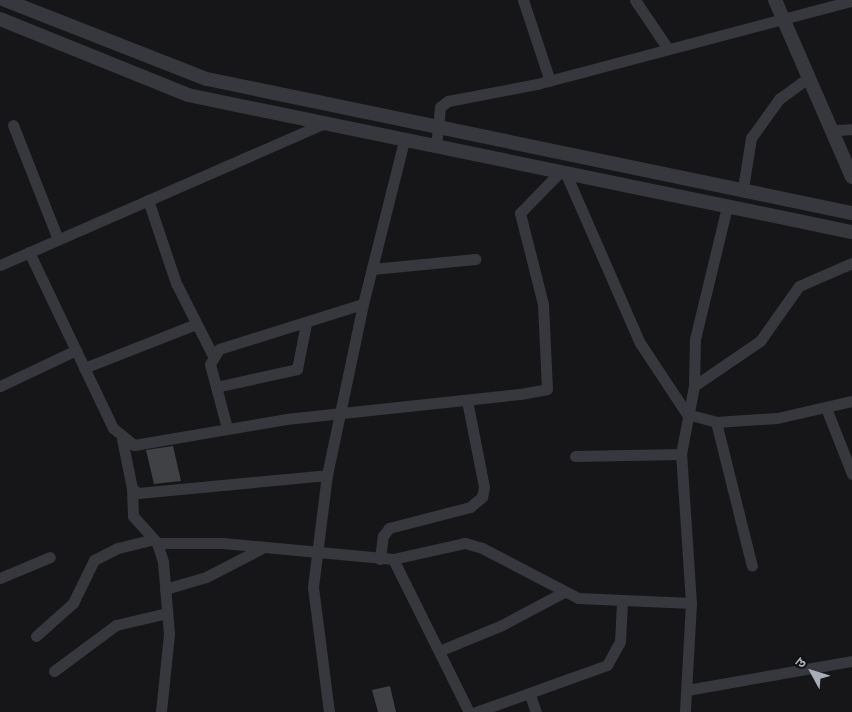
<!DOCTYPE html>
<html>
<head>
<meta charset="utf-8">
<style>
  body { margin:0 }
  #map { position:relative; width:852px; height:712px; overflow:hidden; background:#161618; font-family:"Golos Text","Noto Sans Devanagari",sans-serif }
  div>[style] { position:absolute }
  .building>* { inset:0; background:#404145 }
  .minor>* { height:11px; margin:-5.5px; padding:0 5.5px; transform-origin:5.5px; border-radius:5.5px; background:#37383d }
  .tertiary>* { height:14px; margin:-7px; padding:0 7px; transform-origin:7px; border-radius:7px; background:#37383d }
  span { translate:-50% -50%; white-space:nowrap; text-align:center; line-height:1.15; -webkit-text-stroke:5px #111113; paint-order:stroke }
  .north { position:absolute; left:787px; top:647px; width:50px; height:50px; -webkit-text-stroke:4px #111113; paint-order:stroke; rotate:309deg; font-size:14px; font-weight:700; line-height:20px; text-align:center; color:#a8adb8 }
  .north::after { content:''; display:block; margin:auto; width:18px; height:22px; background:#a8adb8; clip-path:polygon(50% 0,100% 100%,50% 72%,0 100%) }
</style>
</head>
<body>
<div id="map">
  <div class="building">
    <div style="clip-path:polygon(173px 446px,181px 481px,154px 484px,146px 450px)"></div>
    <div style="clip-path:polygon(390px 686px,396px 712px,378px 712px,372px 690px)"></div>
  </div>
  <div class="minor">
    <div style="left:523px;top:0;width:85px;rotate:71.6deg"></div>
    <div style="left:635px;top:0;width:59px;rotate:56deg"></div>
    <div style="left:13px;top:125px;width:123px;rotate:68.5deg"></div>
    <div style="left:835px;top:130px;width:17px;rotate:-3deg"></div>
    <div style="left:436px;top:147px;width:40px;rotate:-84.3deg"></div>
    <div style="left:440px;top:107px;width:10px;rotate:-37deg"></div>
    <div style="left:448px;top:101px;width:91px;rotate:-10.8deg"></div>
    <div style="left:537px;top:84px;width:326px;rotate:-14.8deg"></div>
    <div style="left:566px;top:174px;width:184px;rotate:66.4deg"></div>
    <div style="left:640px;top:343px;width:85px;rotate:56.5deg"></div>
    <div style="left:687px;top:414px;width:30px;rotate:15deg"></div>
    <div style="left:716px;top:422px;width:61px;rotate:-3.8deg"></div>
    <div style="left:777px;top:418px;width:77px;rotate:-12.8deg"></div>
    <div style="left:743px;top:188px;width:51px;rotate:-80.9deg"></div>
    <div style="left:751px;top:138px;width:48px;rotate:-54.3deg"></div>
    <div style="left:779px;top:99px;width:37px;rotate:-36deg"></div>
    <div style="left:148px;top:200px;width:88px;rotate:71.4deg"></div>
    <div style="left:176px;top:283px;width:82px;rotate:63.1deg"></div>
    <div style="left:29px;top:252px;width:195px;rotate:64.5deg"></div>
    <div style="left:113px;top:428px;width:27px;rotate:39deg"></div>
    <div style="left:134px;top:445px;width:154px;rotate:-9.7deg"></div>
    <div style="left:286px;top:419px;width:235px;rotate:-6.1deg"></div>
    <div style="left:520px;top:394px;width:27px;rotate:-10deg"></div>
    <div style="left:547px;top:389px;width:85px;rotate:-92.7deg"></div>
    <div style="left:543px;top:304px;width:94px;rotate:-104.2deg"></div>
    <div style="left:520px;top:213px;width:56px;rotate:-45.7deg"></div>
    <div style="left:0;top:265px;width:352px;rotate:-23.6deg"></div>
    <div style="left:372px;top:269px;width:104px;rotate:-5.5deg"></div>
    <div style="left:84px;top:368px;width:120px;rotate:-21.4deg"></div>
    <div style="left:0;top:386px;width:84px;rotate:-25.3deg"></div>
    <div style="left:694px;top:386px;width:80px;rotate:-34.3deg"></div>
    <div style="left:760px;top:341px;width:67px;rotate:-54.7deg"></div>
    <div style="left:799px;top:286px;width:58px;rotate:-23.5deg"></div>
    <div style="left:216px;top:387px;width:83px;rotate:-12.5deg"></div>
    <div style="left:297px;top:369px;width:46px;rotate:-78.7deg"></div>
    <div style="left:826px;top:408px;width:71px;rotate:68.5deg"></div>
    <div style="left:716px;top:422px;width:148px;rotate:76deg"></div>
    <div style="left:227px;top:428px;width:66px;rotate:-104.9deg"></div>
    <div style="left:210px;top:364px;width:17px;rotate:-59deg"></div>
    <div style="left:219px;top:349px;width:151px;rotate:-17.4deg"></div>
    <div style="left:122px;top:439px;width:50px;rotate:78.5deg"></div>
    <div style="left:132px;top:488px;width:8px;rotate:40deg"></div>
    <div style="left:138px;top:493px;width:190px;rotate:-5.4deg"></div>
    <div style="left:575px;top:456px;width:106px;rotate:-1.1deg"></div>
    <div style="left:132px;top:488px;width:28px;rotate:88deg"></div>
    <div style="left:133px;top:516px;width:36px;rotate:48deg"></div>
    <div style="left:157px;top:543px;width:20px;rotate:72deg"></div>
    <div style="left:163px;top:562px;width:72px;rotate:85.2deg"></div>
    <div style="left:169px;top:634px;width:78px;rotate:95.9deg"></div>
    <div style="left:157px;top:543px;width:66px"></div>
    <div style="left:223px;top:543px;width:171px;rotate:5.4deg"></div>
    <div style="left:393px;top:559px;width:74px;rotate:-12.5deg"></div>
    <div style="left:465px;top:543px;width:18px;rotate:16deg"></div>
    <div style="left:482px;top:548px;width:108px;rotate:27.5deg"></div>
    <div style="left:578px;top:598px;width:113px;rotate:2.5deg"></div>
    <div style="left:691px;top:603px;width:109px;rotate:93.2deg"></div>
    <div style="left:380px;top:559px;width:23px;rotate:-83deg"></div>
    <div style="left:383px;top:536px;width:10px;rotate:-53deg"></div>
    <div style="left:389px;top:528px;width:84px;rotate:-14.5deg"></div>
    <div style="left:470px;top:507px;width:16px;rotate:-40deg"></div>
    <div style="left:482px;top:497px;width:10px;rotate:-79deg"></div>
    <div style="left:484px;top:487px;width:89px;rotate:-101.1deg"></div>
    <div style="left:393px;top:559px;width:171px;rotate:63.6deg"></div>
    <div style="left:0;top:578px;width:54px;rotate:-22.8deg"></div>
    <div style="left:165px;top:589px;width:43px;rotate:-16.3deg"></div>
    <div style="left:206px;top:577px;width:65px;rotate:-27.3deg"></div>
    <div style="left:691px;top:603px;width:149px;rotate:-93.8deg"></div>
    <div style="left:681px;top:454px;width:69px;rotate:-79.2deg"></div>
    <div style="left:694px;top:386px;width:47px;rotate:-88.8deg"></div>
    <div style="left:695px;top:339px;width:136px;rotate:-76.4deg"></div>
    <div style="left:36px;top:636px;width:50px;rotate:-41.7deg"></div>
    <div style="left:73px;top:603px;width:48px;rotate:-64deg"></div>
    <div style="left:94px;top:560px;width:27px;rotate:-27deg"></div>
    <div style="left:118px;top:548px;width:36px;rotate:-14deg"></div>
    <div style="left:439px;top:651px;width:68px;rotate:-22.4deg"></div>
    <div style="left:502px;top:625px;width:70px;rotate:-28deg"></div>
    <div style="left:54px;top:671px;width:77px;rotate:-36.6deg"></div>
    <div style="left:116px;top:625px;width:52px;rotate:-13.2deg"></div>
    <div style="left:687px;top:690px;width:168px;rotate:-10deg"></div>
    <div style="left:530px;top:695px;width:18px;rotate:71deg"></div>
    <div style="left:329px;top:712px;width:126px;rotate:-97.3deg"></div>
    <div style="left:313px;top:587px;width:113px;rotate:-82.9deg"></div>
    <div style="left:327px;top:475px;width:175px;rotate:-78.1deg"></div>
    <div style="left:363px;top:304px;width:168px;rotate:-75.9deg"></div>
    <div style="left:476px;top:712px;width:139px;rotate:-19.7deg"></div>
    <div style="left:607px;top:665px;width:26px;rotate:-61deg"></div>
    <div style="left:620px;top:642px;width:40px;rotate:-87.1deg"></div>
  </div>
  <div class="tertiary">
    <div style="left:5px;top:0;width:217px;rotate:21.4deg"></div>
    <div style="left:207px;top:79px;width:659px;rotate:11.74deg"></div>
    <div style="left:775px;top:0;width:193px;rotate:66.5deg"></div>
    <div style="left:0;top:19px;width:203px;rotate:22deg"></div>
    <div style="left:188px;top:95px;width:678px;rotate:11.66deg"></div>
  </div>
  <div class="north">उ</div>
</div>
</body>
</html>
